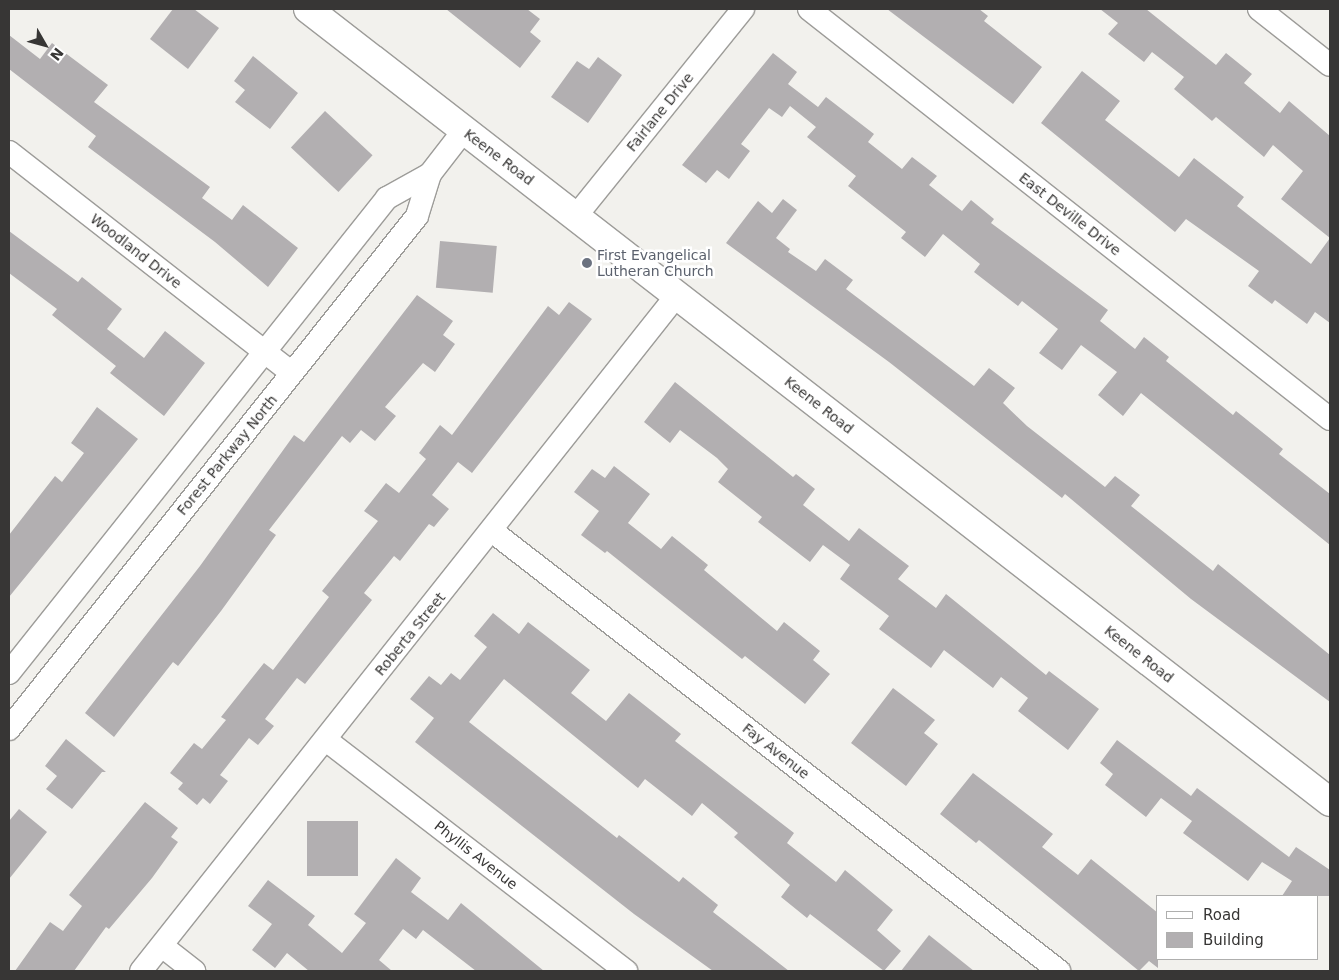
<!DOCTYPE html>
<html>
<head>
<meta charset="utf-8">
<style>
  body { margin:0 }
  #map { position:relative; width:1339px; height:980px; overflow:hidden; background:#f2f1ed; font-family:"DejaVu Sans",sans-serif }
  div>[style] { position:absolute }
  .building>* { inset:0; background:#b2afb1; transform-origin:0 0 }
  .roads { filter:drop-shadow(1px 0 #9d9c99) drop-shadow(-1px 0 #9d9c99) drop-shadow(0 1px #9d9c99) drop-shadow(0 -1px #9d9c99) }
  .street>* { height:22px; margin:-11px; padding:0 11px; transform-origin:11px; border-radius:11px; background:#fff }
  .secondary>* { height:28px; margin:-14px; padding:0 14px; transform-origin:14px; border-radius:14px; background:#fff }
  .dots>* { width:14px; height:14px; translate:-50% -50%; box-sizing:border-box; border:2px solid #fff; border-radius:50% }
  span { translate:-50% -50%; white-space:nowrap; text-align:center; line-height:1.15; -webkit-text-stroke:5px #fff; paint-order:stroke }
  .street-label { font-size:14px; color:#373635 }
  .worship-label { font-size:14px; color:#5b616d }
  .left { translate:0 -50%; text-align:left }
  .frame { position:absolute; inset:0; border:10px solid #373635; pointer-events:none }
  .legend { position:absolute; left:1156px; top:895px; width:162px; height:65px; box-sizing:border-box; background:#fff; border:1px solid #afafae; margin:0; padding:6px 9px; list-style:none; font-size:15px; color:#373635 }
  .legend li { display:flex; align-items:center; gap:10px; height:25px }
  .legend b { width:25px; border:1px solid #afafae }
  .north { position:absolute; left:20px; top:20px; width:50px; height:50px; -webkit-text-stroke:4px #fff; paint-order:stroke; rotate:128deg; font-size:14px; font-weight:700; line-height:20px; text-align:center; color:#373635 }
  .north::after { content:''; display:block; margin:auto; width:18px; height:22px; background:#373635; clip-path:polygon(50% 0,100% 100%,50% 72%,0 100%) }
</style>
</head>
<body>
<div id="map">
  <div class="building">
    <div style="clip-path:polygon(173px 9px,194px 9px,219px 28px,188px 69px,150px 39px)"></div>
    <div style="clip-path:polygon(446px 9px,527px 9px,540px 19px,530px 32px,541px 41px,520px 68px)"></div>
    <div style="clip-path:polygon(887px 9px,979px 9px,988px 16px,984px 21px,1042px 67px,1013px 104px)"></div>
    <div style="clip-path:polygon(1100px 9px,1146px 9px,1216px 65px,1226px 53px,1252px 74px,1244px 83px,1280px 113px,1289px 101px,1330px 136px,1330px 323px,1315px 312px,1307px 324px,1275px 300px,1272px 304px,1248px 286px,1259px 271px,1186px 219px,1175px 232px,1041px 123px,1082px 71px,1120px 101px,1105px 120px,1179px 177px,1194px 158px,1244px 197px,1237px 206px,1311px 264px,1330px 238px,1281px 199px,1303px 171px,1273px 145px,1264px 157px,1216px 117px,1212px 121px,1174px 89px,1184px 77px,1152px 52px,1144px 62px,1108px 34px,1118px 23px)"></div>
    <div style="clip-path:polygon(9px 35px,40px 59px,52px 43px,108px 85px,94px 102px,210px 187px,202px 198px,232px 220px,243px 205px,298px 248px,268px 287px,215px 242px,88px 147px,96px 136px,9px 69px)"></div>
    <div style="clip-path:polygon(773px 53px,797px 72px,788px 84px,818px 107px,826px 97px,874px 134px,868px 142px,902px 169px,912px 157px,937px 176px,929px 185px,962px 211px,971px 200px,994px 219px,991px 223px,1108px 310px,1100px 321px,1135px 349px,1144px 337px,1169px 357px,1166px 361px,1233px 415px,1236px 411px,1283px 449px,1279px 454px,1330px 494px,1330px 545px,1141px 393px,1123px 416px,1098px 395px,1117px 372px,1081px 345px,1062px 370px,1039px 353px,1058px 329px,1022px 301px,1018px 306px,974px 272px,980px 264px,943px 234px,925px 257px,901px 238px,906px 232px,848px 186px,856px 176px,807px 137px,816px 127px,790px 106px,782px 117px,769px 108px,741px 144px,750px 151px,729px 179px,717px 170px,706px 183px,682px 165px)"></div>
    <div style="clip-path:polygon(253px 56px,298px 93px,270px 129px,235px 102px,245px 90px,234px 81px)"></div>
    <div style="clip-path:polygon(598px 57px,622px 75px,588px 123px,551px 97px,577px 61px,589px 69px)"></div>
    <div style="left:325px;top:111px;width:65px;height:50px;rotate:43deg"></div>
    <div style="clip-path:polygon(783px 199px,797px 210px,776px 238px,790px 249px,788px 252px,816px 271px,825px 259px,853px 280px,846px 289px,974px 386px,989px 368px,1015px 388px,1003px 403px,1027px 426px,1105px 487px,1115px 476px,1140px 495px,1131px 506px,1213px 571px,1218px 564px,1330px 655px,1330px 702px,1191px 599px,1065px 494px,1062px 498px,889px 362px,726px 243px,758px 201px,772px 213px)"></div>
    <div style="clip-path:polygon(9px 231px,78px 282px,82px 277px,122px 309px,107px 329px,144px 358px,165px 331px,205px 363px,164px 416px,110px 373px,116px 366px,52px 315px,57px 309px,9px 273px)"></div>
    <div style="left:440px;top:241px;width:57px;height:47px;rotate:5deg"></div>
    <div style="clip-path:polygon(417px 295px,453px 321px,443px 335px,455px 344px,435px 372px,423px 363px,385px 407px,396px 416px,375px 441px,361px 430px,350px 443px,342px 436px,269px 530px,276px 535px,221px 611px,178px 666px,173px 662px,114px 737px,85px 713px,200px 566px,294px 435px,304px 442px)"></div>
    <div style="clip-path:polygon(569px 302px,592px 319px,472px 473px,458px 462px,432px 495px,449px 509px,434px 527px,429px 524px,400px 561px,394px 556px,364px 593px,372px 600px,305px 684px,297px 678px,265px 719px,274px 726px,258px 745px,249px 738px,220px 775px,228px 781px,210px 804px,203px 798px,197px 805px,178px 789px,183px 783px,170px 773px,194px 743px,202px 749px,226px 720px,221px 717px,264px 663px,273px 670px,329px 597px,322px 591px,378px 521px,364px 511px,386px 483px,399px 493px,426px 459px,419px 453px,440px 425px,452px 435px,548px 306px,559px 315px)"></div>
    <div style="clip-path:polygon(675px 382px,793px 477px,796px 474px,815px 489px,803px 505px,849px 541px,859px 528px,909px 566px,898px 579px,936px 608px,946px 594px,1046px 675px,1049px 671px,1099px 709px,1068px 750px,1018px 711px,1028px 698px,1001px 677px,993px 688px,944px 650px,931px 668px,879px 629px,889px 616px,840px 579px,850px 565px,823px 545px,810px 562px,758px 522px,762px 517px,718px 482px,728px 469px,717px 458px,680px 430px,670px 443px,644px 422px)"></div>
    <div style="clip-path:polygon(97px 407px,138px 439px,9px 597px,9px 535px,55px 476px,62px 482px,84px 453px,71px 443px)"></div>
    <div style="clip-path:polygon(614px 466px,650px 494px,628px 523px,661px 549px,672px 536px,708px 565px,704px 570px,777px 631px,784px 622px,820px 651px,813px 660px,830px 674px,805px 704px,745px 656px,742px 659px,607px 551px,605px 553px,581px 535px,599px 511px,574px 492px,592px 469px,605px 478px)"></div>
    <div style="clip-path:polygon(493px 613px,519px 634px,528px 622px,590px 670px,571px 693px,606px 721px,629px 693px,681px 734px,675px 741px,794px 833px,787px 843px,836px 882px,845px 870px,893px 910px,877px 930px,901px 951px,884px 971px,810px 914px,807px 918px,781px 897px,790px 885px,734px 837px,738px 833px,702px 803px,692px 816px,645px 779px,638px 788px,504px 679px,469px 722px,617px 838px,619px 835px,679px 882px,683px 877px,718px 905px,713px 912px,789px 971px,713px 971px,634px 914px,415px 742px,434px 718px,410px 699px,429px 676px,441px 685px,451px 673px,460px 680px,487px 647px,474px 636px)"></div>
    <div style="clip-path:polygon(893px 688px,935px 720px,924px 733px,938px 744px,906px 786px,851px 743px)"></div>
    <div style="clip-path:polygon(66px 739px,106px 772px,102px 772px,72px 809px,46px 789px,57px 776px,45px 766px)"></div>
    <div style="clip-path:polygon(1117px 740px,1191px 796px,1197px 788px,1289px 857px,1296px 847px,1330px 870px,1330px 896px,1282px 896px,1292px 881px,1262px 862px,1248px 881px,1183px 833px,1192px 821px,1161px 798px,1146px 817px,1105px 785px,1113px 774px,1100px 763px)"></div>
    <div style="clip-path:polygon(973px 773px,1053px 834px,1042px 847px,1078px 875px,1091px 859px,1158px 913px,1158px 968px,1149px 961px,1139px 971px,979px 840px,976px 843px,940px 814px)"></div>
    <div style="clip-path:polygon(145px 802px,178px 828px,171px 837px,178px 842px,152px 878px,109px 929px,106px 927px,74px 971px,15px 971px,50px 922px,63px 931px,82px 906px,69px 895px)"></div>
    <div style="clip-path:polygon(19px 809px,47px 832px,9px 879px,9px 821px)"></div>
    <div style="left:358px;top:821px;width:55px;height:51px;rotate:90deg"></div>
    <div style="clip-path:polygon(396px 858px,421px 878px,411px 892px,448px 920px,461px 903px,544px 971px,476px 971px,423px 930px,416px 939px,403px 929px,379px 960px,392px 971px,309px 971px,287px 953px,275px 968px,252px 950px,272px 924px,248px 906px,268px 880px,315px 916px,308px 925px,342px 953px,366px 923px,354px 914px)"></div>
    <div style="clip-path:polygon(929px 935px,974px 971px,901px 971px)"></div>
  </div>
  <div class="roads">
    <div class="street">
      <div style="left:809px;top:9px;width:663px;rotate:38.2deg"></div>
      <div style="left:1259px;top:9px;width:90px;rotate:38.3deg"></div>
      <div style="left:9px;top:152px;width:359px;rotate:38deg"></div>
      <div style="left:576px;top:216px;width:266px;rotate:-51.1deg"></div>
      <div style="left:492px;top:531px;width:718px;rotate:37.81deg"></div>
      <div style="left:9px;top:673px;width:607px;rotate:-51.49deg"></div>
      <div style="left:387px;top:198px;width:49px;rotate:-29.2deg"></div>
      <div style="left:9px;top:729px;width:655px;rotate:-51.5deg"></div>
      <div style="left:417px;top:216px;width:44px;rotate:-72.8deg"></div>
      <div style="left:430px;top:174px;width:56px;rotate:-52.3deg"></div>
      <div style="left:326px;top:740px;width:379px;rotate:37.6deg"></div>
      <div style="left:162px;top:946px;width:41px;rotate:38deg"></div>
      <div style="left:141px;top:971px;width:863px;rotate:-51.59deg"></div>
    </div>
    <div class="secondary">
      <div style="left:308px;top:9px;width:1294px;rotate:37.81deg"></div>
    </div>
  </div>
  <div class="dots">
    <div style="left:587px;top:263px;background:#6b7280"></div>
  </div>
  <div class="street-label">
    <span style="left:660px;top:112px;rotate:-51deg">Fairlane Drive</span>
    <span style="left:499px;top:157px;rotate:37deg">Keene Road</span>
    <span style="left:1070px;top:214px;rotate:38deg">East Deville Drive</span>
    <span style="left:136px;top:251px;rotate:38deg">Woodland Drive</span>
    <span style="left:819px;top:405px;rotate:38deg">Keene Road</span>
    <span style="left:227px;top:455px;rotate:-51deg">Forest Parkway North</span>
    <span style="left:410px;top:634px;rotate:-51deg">Roberta Street</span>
    <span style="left:1139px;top:654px;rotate:38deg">Keene Road</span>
    <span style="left:776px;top:751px;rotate:38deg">Fay Avenue</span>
    <span style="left:476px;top:855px;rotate:38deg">Phyllis Avenue</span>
  </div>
  <div class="worship-label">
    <span class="left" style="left:597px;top:263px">First Evangelical<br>Lutheran Church</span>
  </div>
  <div class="frame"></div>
  <ul class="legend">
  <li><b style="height:6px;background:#fff"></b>Road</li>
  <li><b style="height:14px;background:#b2afb1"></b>Building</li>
  </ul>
  <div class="north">N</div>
</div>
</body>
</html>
